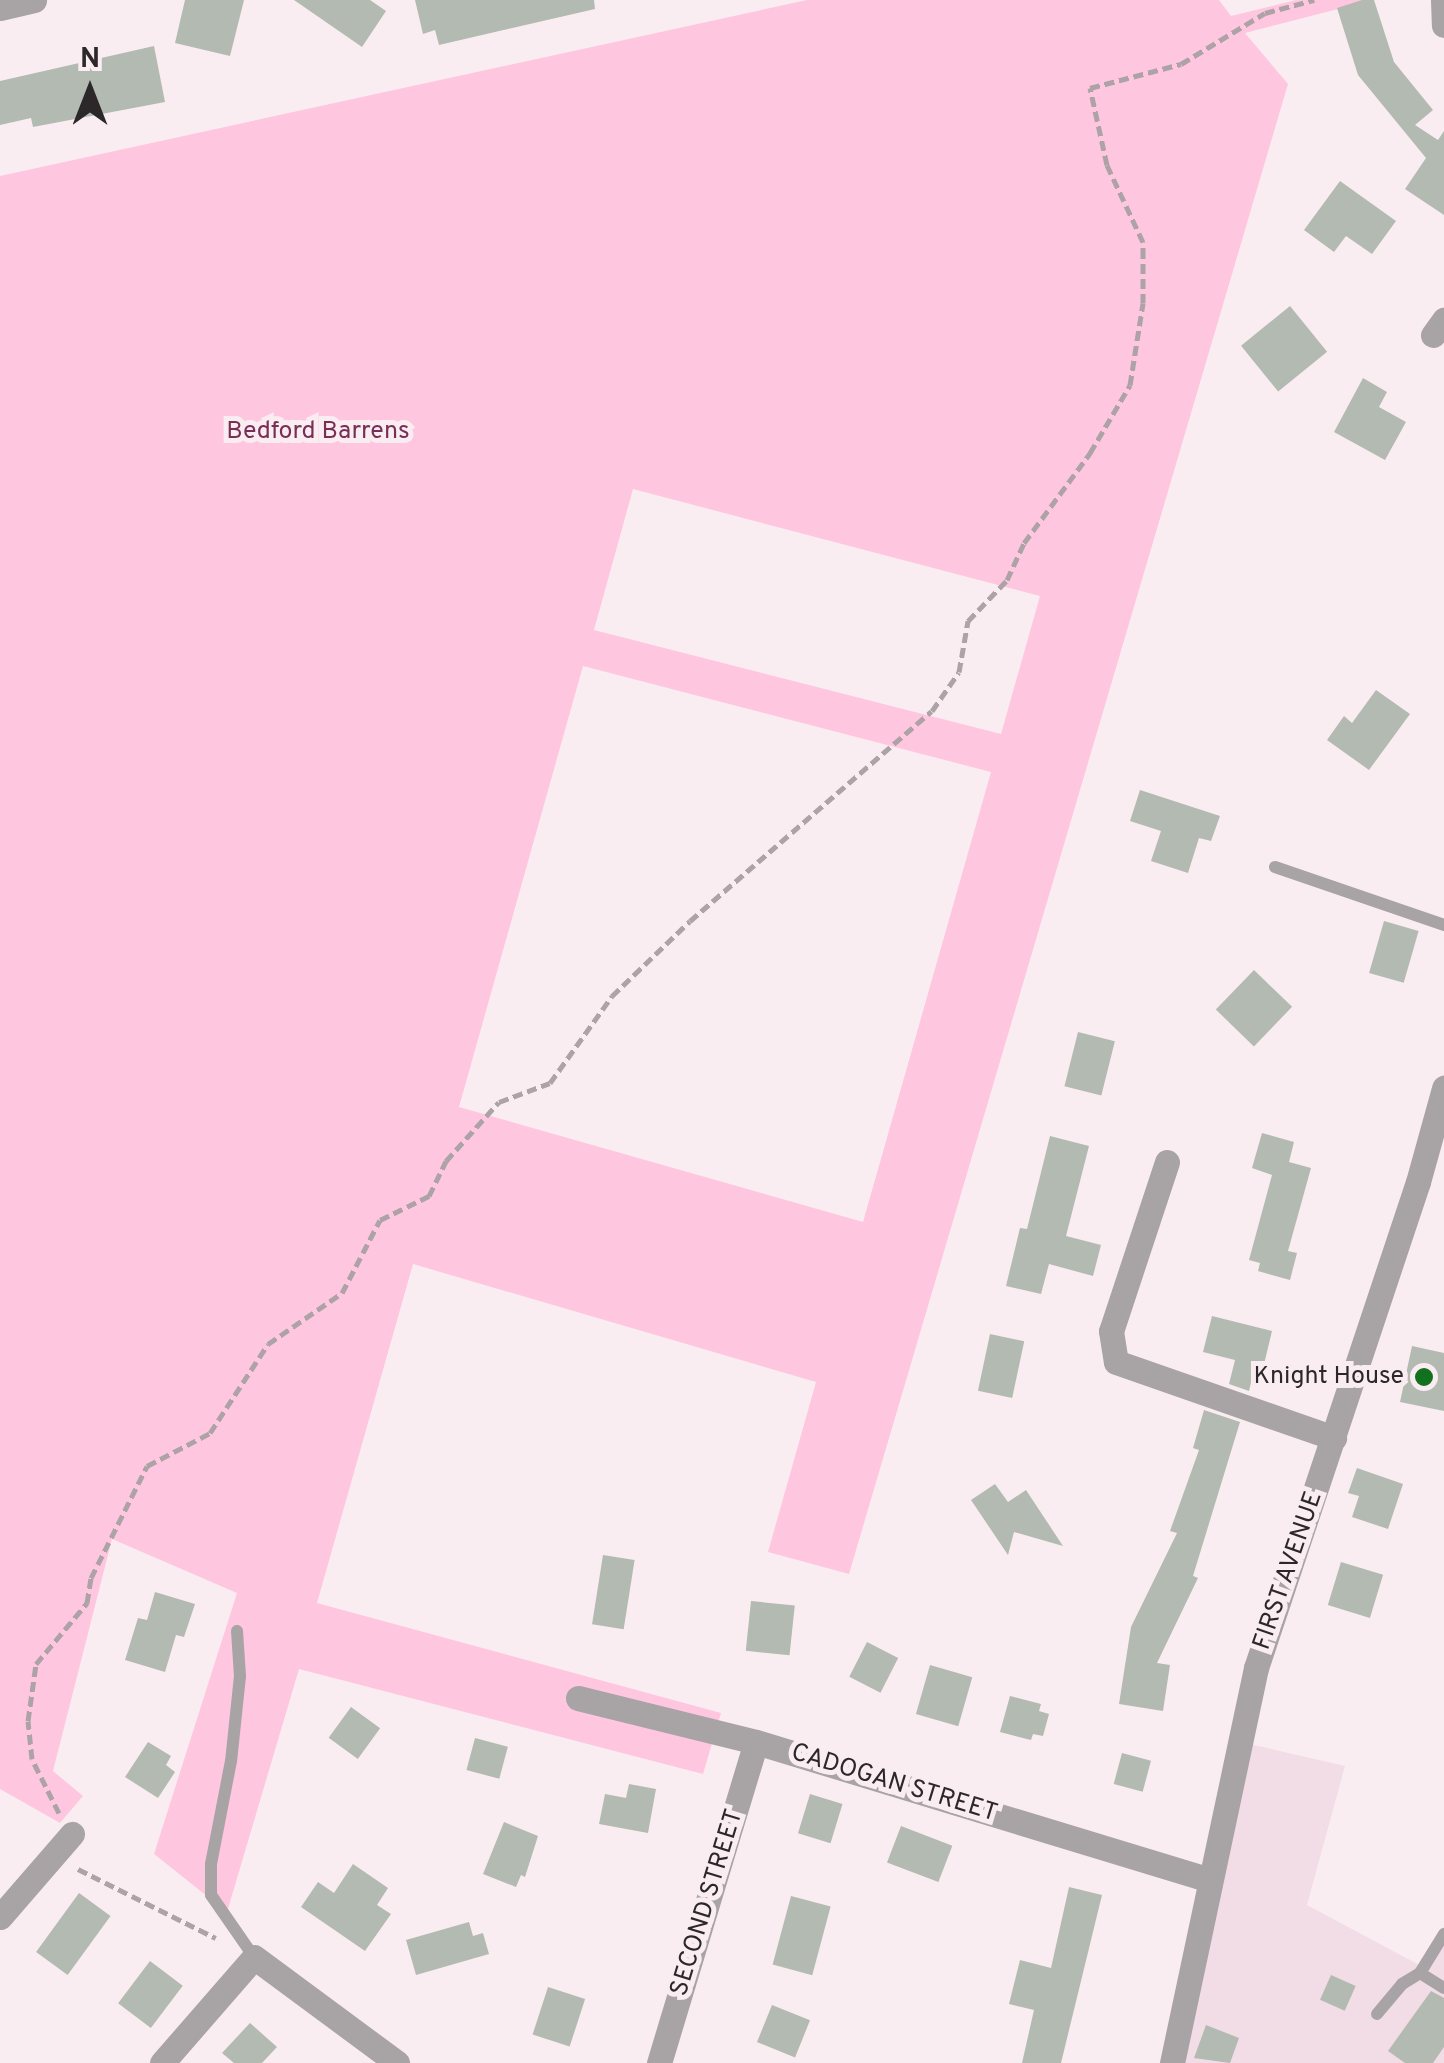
<!DOCTYPE html>
<html>
<head>
<meta charset="utf-8">
<style>
  body { margin:0 }
  #map { position:relative; width:1444px; height:2063px; overflow:hidden; background:#faedf2; font-family:Overpass,sans-serif }
  div>[style] { position:absolute }
  .built>* { inset:0; background:#f2dde6 }
  .green>* { inset:0; background:#ffc6df }
  .building>* { inset:0; background:#b2bab1; transform-origin:0 0 }
  .path>* { height:5px; margin-top:-2.5px; transform-origin:0; background:repeating-linear-gradient(90deg,#ada3a7 0 10px,transparent 0 15px) }
  .lane>* { height:12px; margin:-6px; padding:0 6px; transform-origin:6px; border-radius:6px; background:#a8a3a5 }
  .street>* { height:25px; margin:-12.5px; padding:0 12.5px; transform-origin:12.5px; border-radius:12.5px; background:#a8a3a5 }
  .dots>* { width:28px; height:28px; translate:-50% -50%; box-sizing:border-box; border:5px solid #faedf2; border-radius:50% }
  span { translate:-50% -50%; white-space:nowrap; text-align:center; line-height:1.15; -webkit-text-stroke:10px #faedf2; paint-order:stroke }
  .park-label { font-size:25px; color:#792e56 }
  .poi-label { font-size:25px; color:#2c2729 }
  .right { translate:-100% -50%; text-align:right }
  .street-label { font-size:25px; color:#2c2729 }
  .north { position:absolute; left:40px; top:40px; width:100px; height:100px; -webkit-text-stroke:8px #faedf2; paint-order:stroke; rotate:0deg; font-size:28px; font-weight:700; line-height:40px; text-align:center; color:#2c2729 }
  .north::after { content:''; display:block; margin:auto; width:35px; height:45px; background:#2c2729; clip-path:polygon(50% 0,100% 100%,50% 72%,0 100%) }
</style>
</head>
<body>
<div id="map">
  <div class="built">
    <div style="clip-path:polygon(1250px 1744px,1345px 1766px,1307px 1905px,1425px 1968px,1444px 1937px,1444px 2063px,1179px 2063px)"></div>
  </div>
  <div class="green">
    <div style="clip-path:polygon(evenodd,807px 0,1219px 0,1231px 16px,1296px 0,1373px 0,1245px 33px,1288px 84px,849px 1574px,768px 1552px,816px 1382px,413px 1264px,317px 1603px,721px 1713px,703px 1774px,299px 1669px,227px 1912px,154px 1854px,237px 1593px,112px 1539px,53px 1771px,83px 1796px,60px 1823px,0 1789px,0 176px,807px 0,633px 489px,1040px 596px,1001px 734px,594px 630px,633px 489px,807px 0,583px 666px,991px 772px,863px 1222px,459px 1107px,583px 666px)"></div>
  </div>
  <div class="building">
    <div style="clip-path:polygon(185px 0,244px 0,230px 56px,175px 43px)"></div>
    <div style="clip-path:polygon(294px 0,370px 0,386px 11px,362px 47px)"></div>
    <div style="clip-path:polygon(415px 0,594px 0,595px 9px,439px 45px,435px 30px,423px 34px)"></div>
    <div style="clip-path:polygon(1362px 0,1374px 0,1394px 62px,1433px 110px,1415px 125px,1438px 140px,1444px 131px,1444px 215px,1405px 189px,1426px 158px,1358px 75px,1337px 8px)"></div>
    <div style="clip-path:polygon(154px 46px,165px 102px,33px 127px,31px 118px,0 125px,0 81px)"></div>
    <div style="clip-path:polygon(1340px 181px,1396px 221px,1372px 254px,1346px 236px,1334px 252px,1304px 230px)"></div>
    <div style="left:1290px;top:306px;width:59px;height:63px;rotate:51deg"></div>
    <div style="clip-path:polygon(1363px 378px,1387px 392px,1379px 407px,1406px 422px,1385px 460px,1334px 432px)"></div>
    <div style="clip-path:polygon(1376px 690px,1410px 714px,1369px 770px,1327px 740px,1344px 716px,1352px 723px)"></div>
    <div style="clip-path:polygon(1140px 790px,1220px 816px,1211px 841px,1199px 838px,1188px 873px,1151px 861px,1161px 831px,1130px 821px)"></div>
    <div style="left:1384px;top:921px;width:36px;height:54px;rotate:16deg"></div>
    <div style="left:1254px;top:970px;width:53px;height:55px;rotate:44deg"></div>
    <div style="left:1078px;top:1032px;width:38px;height:56px;rotate:14deg"></div>
    <div style="clip-path:polygon(1262px 1133px,1294px 1142px,1289px 1162px,1311px 1168px,1288px 1251px,1297px 1253px,1290px 1280px,1258px 1271px,1260px 1263px,1249px 1260px,1272px 1175px,1252px 1168px)"></div>
    <div style="clip-path:polygon(1050px 1136px,1089px 1146px,1066px 1236px,1101px 1245px,1093px 1276px,1049px 1264px,1041px 1294px,1006px 1286px,1020px 1228px,1027px 1229px)"></div>
    <div style="clip-path:polygon(1212px 1316px,1272px 1331px,1260px 1381px,1252px 1379px,1249px 1391px,1229px 1384px,1235px 1360px,1203px 1352px)"></div>
    <div style="left:990px;top:1334px;width:35px;height:58px;rotate:12deg"></div>
    <div style="clip-path:polygon(1412px 1346px,1444px 1353px,1444px 1411px,1400px 1402px)"></div>
    <div style="clip-path:polygon(1204px 1410px,1240px 1422px,1193px 1576px,1198px 1578px,1157px 1663px,1170px 1665px,1163px 1711px,1119px 1704px,1131px 1627px,1177px 1533px,1170px 1531px,1199px 1450px,1193px 1448px)"></div>
    <div style="clip-path:polygon(1357px 1468px,1403px 1484px,1388px 1529px,1352px 1517px,1359px 1496px,1348px 1493px)"></div>
    <div style="clip-path:polygon(995px 1484px,1008px 1502px,1026px 1490px,1063px 1546px,1014px 1532px,1008px 1555px,971px 1500px)"></div>
    <div style="left:603px;top:1555px;width:32px;height:70px;rotate:9deg"></div>
    <div style="left:1341px;top:1562px;width:44px;height:45px;rotate:17deg"></div>
    <div style="clip-path:polygon(155px 1592px,195px 1604px,184px 1637px,176px 1635px,165px 1672px,125px 1660px,138px 1618px,147px 1620px)"></div>
    <div style="left:751px;top:1601px;width:44px;height:50px;rotate:6deg"></div>
    <div style="left:867px;top:1642px;width:35px;height:39px;rotate:27deg"></div>
    <div style="left:930px;top:1665px;width:44px;height:51px;rotate:16deg"></div>
    <div style="clip-path:polygon(1010px 1696px,1041px 1704px,1039px 1711px,1049px 1714px,1043px 1736px,1033px 1734px,1031px 1740px,1000px 1732px)"></div>
    <div style="left:351px;top:1707px;width:36px;height:38px;rotate:36deg"></div>
    <div style="left:475px;top:1738px;width:34px;height:33px;rotate:15deg"></div>
    <div style="clip-path:polygon(148px 1742px,171px 1756px,166px 1765px,175px 1772px,158px 1798px,125px 1777px)"></div>
    <div style="left:1122px;top:1753px;width:30px;height:32px;rotate:15deg"></div>
    <div style="clip-path:polygon(629px 1784px,656px 1789px,648px 1833px,599px 1824px,605px 1794px,626px 1798px)"></div>
    <div style="left:810px;top:1794px;width:34px;height:41px;rotate:17deg"></div>
    <div style="clip-path:polygon(504px 1822px,538px 1836px,525px 1877px,521px 1875px,516px 1887px,483px 1874px)"></div>
    <div style="left:901px;top:1826px;width:55px;height:39px;rotate:21deg"></div>
    <div style="clip-path:polygon(353px 1864px,388px 1888px,377px 1905px,391px 1914px,365px 1951px,301px 1907px,318px 1882px,334px 1893px)"></div>
    <div style="clip-path:polygon(1069px 1887px,1102px 1895px,1061px 2063px,1022px 2063px,1034px 2010px,1009px 2004px,1020px 1960px,1051px 1968px)"></div>
    <div style="left:79px;top:1893px;width:39px;height:73px;rotate:36deg"></div>
    <div style="left:791px;top:1896px;width:41px;height:71px;rotate:15deg"></div>
    <div style="clip-path:polygon(469px 1922px,473px 1936px,483px 1933px,489px 1954px,416px 1975px,406px 1940px)"></div>
    <div style="left:150px;top:1961px;width:41px;height:53px;rotate:37deg"></div>
    <div style="left:1331px;top:1975px;width:27px;height:27px;rotate:24deg"></div>
    <div style="left:548px;top:1987px;width:39px;height:50px;rotate:18deg"></div>
    <div style="clip-path:polygon(1431px 1991px,1444px 1998px,1444px 2047px,1433px 2063px,1405px 2063px,1388px 2051px)"></div>
    <div style="left:772px;top:2005px;width:41px;height:40px;rotate:22deg"></div>
    <div style="clip-path:polygon(250px 2023px,277px 2047px,262px 2063px,234px 2063px,222px 2053px)"></div>
    <div style="clip-path:polygon(1206px 2025px,1239px 2038px,1230px 2063px,1194px 2058px)"></div>
  </div>
  <div class="path">
    <div style="left:59px;top:1813px;width:60px;rotate:-116.6deg"></div>
    <div style="left:32px;top:1759px;width:38px;rotate:-96deg"></div>
    <div style="left:28px;top:1721px;width:58px;rotate:-82deg"></div>
    <div style="left:36px;top:1664px;width:80px;rotate:-50.1deg"></div>
    <div style="left:87px;top:1603px;width:25px;rotate:-81deg"></div>
    <div style="left:91px;top:1578px;width:125px;rotate:-63.4deg"></div>
    <div style="left:147px;top:1466px;width:71px;rotate:-27.6deg"></div>
    <div style="left:210px;top:1433px;width:106px;rotate:-56.9deg"></div>
    <div style="left:268px;top:1344px;width:90px;rotate:-34.6deg"></div>
    <div style="left:342px;top:1293px;width:82px;rotate:-62.5deg"></div>
    <div style="left:380px;top:1220px;width:55px;rotate:-26.1deg"></div>
    <div style="left:429px;top:1196px;width:39px;rotate:-64deg"></div>
    <div style="left:446px;top:1161px;width:79px;rotate:-48.1deg"></div>
    <div style="left:499px;top:1102px;width:54px;rotate:-20.4deg"></div>
    <div style="left:550px;top:1083px;width:107px;rotate:-54.5deg"></div>
    <div style="left:612px;top:996px;width:108px;rotate:-43.9deg"></div>
    <div style="left:690px;top:921px;width:320px;rotate:-41deg"></div>
    <div style="left:932px;top:711px;width:47px;rotate:-55.3deg"></div>
    <div style="left:959px;top:672px;width:52px;rotate:-80deg"></div>
    <div style="left:968px;top:621px;width:57px;rotate:-46.4deg"></div>
    <div style="left:1007px;top:580px;width:41px;rotate:-65.3deg"></div>
    <div style="left:1024px;top:543px;width:112px;rotate:-53.7deg"></div>
    <div style="left:1090px;top:453px;width:79px;rotate:-59.5deg"></div>
    <div style="left:1130px;top:385px;width:83px;rotate:-81deg"></div>
    <div style="left:1143px;top:303px;width:61px;rotate:-90deg"></div>
    <div style="left:1143px;top:242px;width:85px;rotate:-115.1deg"></div>
    <div style="left:1107px;top:165px;width:79px;rotate:-102.4deg"></div>
    <div style="left:1090px;top:88px;width:94px;rotate:-14.8deg"></div>
    <div style="left:1181px;top:64px;width:98px;rotate:-31.3deg"></div>
    <div style="left:1265px;top:13px;width:51px;rotate:-14.9deg"></div>
    <div style="left:78px;top:1869px;width:154px;rotate:26.6deg"></div>
  </div>
  <div class="lane">
    <div style="left:1275px;top:867px;width:179px;rotate:18.9deg"></div>
    <div style="left:237px;top:1631px;width:45px;rotate:86.2deg"></div>
    <div style="left:240px;top:1676px;width:85px;rotate:96deg"></div>
    <div style="left:231px;top:1761px;width:105px;rotate:101deg"></div>
    <div style="left:211px;top:1864px;width:31px;rotate:90deg"></div>
    <div style="left:211px;top:1895px;width:75px;rotate:55.3deg"></div>
    <div style="left:1420px;top:1973px;width:28px;rotate:32deg"></div>
    <div style="left:1377px;top:2014px;width:39px;rotate:-50deg"></div>
    <div style="left:1402px;top:1984px;width:21px;rotate:-31deg"></div>
    <div style="left:1420px;top:1973px;width:46px;rotate:-58.4deg"></div>
  </div>
  <div class="street">
    <div style="left:1443px;top:0;width:25px;rotate:88deg"></div>
    <div style="left:0;top:8px;width:35px;rotate:-13deg"></div>
    <div style="left:1433px;top:335px;width:19px;rotate:-54deg"></div>
    <div style="left:1167px;top:1162px;width:178px;rotate:108.3deg"></div>
    <div style="left:1111px;top:1331px;width:31px;rotate:81deg"></div>
    <div style="left:1116px;top:1362px;width:231px;rotate:19.2deg"></div>
    <div style="left:578px;top:1698px;width:183px;rotate:13.9deg"></div>
    <div style="left:756px;top:1742px;width:472px;rotate:16.9deg"></div>
    <div style="left:0;top:1917px;width:110px;rotate:-49.1deg"></div>
    <div style="left:162px;top:2063px;width:140px;rotate:-49deg"></div>
    <div style="left:254px;top:1957px;width:178px;rotate:36.5deg"></div>
    <div style="left:659px;top:2063px;width:335px;rotate:-73.2deg"></div>
    <div style="left:1172px;top:2063px;width:404px;rotate:-78deg"></div>
    <div style="left:1256px;top:1668px;width:512px;rotate:-71.57deg"></div>
    <div style="left:1418px;top:1182px;width:98px;rotate:-74.5deg"></div>
  </div>
  <div class="dots">
    <div style="left:1424px;top:1377px;background:#11711f"></div>
  </div>
  <div class="park-label">
    <span style="left:318px;top:432px">Bedford Barrens</span>
  </div>
  <div class="poi-label">
    <span class="right" style="left:1404px;top:1377px">Knight House</span>
  </div>
  <div class="street-label">
    <span style="left:1289px;top:1571px;rotate:-71deg">FIRST AVENUE</span>
    <span style="left:894px;top:1784px;rotate:17deg">CADOGAN STREET</span>
    <span style="left:708px;top:1903px;rotate:-73deg">SECOND STREET</span>
  </div>
  <div class="north">N</div>
</div>
</body>
</html>
